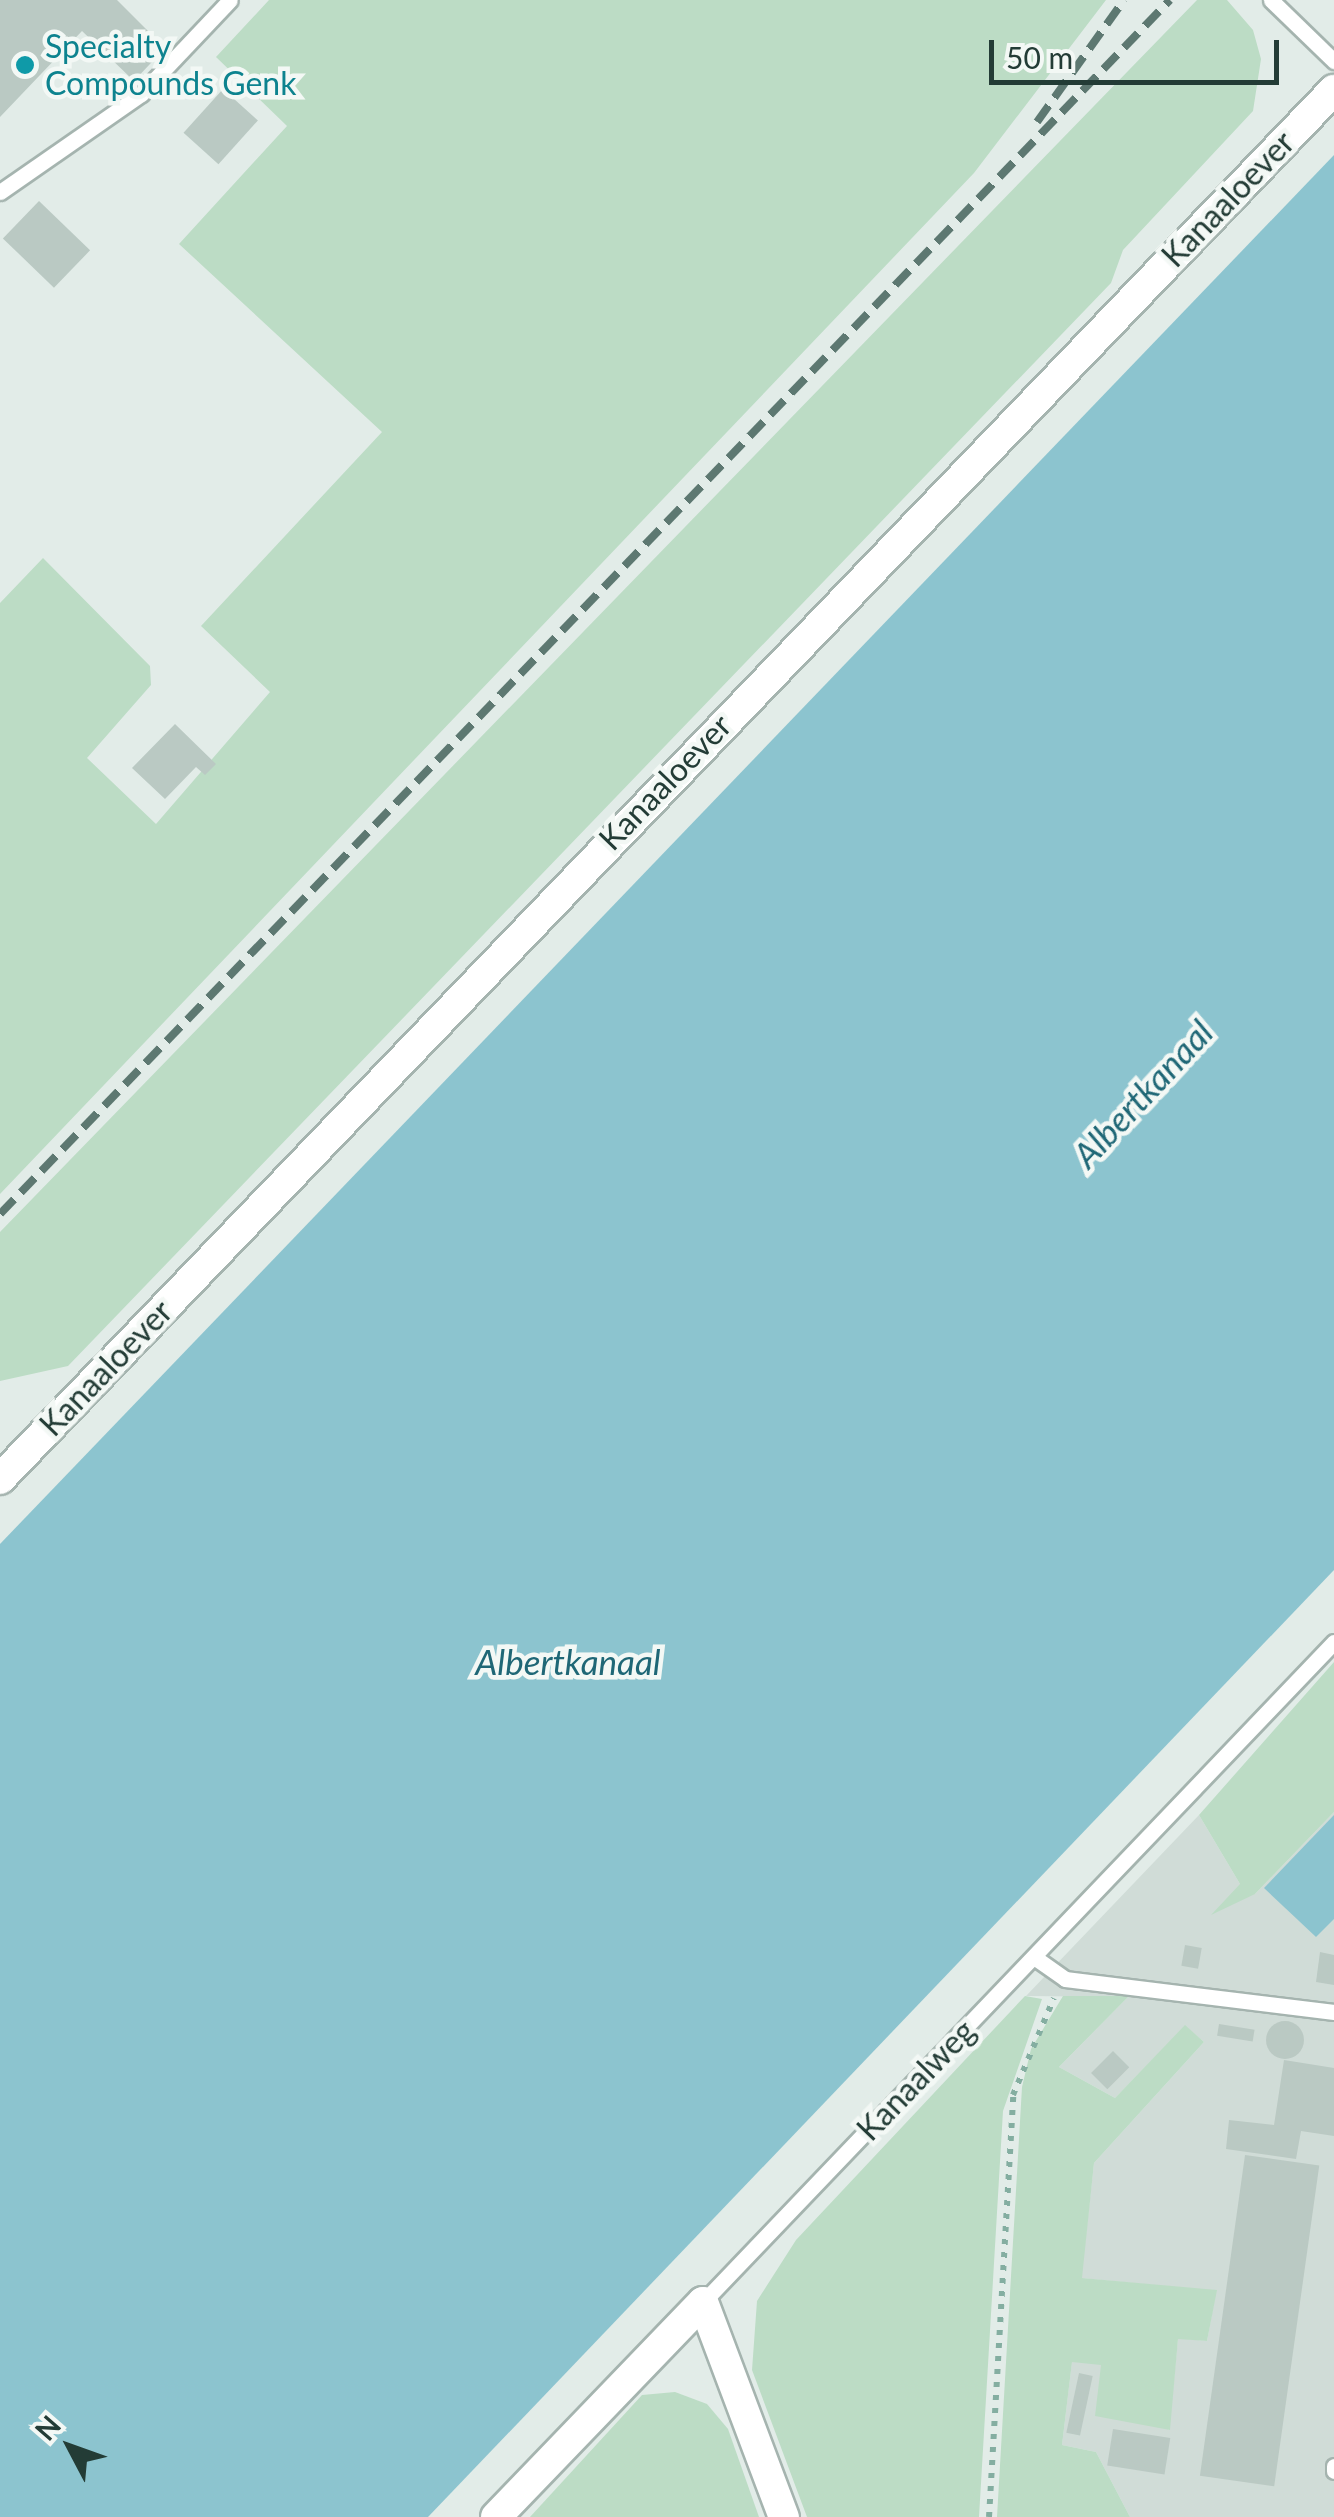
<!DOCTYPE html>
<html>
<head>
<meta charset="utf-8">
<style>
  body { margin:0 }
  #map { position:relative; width:1334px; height:2517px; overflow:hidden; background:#e2ece8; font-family:Lato,sans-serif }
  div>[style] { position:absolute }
  .built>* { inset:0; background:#d0dcd7 }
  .green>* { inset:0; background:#bcdcc5 }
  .water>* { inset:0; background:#8cc4cf }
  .building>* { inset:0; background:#bac9c3; transform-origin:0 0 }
  .round { border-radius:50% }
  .path>* { height:6px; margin-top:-3px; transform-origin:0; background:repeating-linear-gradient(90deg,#84aea1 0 5px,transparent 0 13px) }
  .roads { filter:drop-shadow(2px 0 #a5b4af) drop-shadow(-2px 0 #a5b4af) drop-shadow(0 2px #a5b4af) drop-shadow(0 -2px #a5b4af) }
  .lane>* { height:15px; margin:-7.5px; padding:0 7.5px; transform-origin:7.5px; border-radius:7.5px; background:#fff }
  .street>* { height:30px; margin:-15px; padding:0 15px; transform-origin:15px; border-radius:15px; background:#fff }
  .rail>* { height:8px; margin-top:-4px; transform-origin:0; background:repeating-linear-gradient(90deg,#5d7871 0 20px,transparent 0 30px) }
  .dots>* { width:28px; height:28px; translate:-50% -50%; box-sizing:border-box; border:5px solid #f3f8f5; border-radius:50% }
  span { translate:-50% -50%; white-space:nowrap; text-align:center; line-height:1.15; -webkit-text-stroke:9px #f3f8f5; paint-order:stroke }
  .culture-label { font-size:32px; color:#0d838f }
  .left { translate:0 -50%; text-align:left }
  .street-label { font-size:32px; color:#233c36 }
  .water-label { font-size:35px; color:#1f6776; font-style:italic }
  .north { position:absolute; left:20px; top:2397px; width:100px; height:100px; -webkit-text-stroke:8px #f3f8f5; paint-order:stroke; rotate:311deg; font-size:28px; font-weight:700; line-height:40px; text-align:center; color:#233c36 }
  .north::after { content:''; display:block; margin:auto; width:35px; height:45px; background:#233c36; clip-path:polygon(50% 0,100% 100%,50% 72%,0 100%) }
  .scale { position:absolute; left:989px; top:40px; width:290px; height:45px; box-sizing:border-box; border:5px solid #233c36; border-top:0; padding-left:12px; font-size:30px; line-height:35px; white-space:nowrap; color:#233c36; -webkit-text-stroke:8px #f3f8f5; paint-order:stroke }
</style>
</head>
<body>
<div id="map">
  <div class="built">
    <div style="clip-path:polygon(1334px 1812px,1334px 2517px,1130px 2517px,1096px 2452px,1062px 2445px,1072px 2361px,1101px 2364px,1169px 2430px,1178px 2338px,1207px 2341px,1216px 2291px,1081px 2278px,1094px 2163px,1204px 2042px,1185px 2026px,1115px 2098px,1059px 2067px,1128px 1997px,1026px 1996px,1199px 1815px,1240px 1884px,1255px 1894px)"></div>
  </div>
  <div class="green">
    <div style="clip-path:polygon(269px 0,1106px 0,974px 173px,0 1194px,0 603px,43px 558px,150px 666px,151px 685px,87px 758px,156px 824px,270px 692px,201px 626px,382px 432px,179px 244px,287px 126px,216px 57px)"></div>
    <div style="clip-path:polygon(1197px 0,1227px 0,1253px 30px,1261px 59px,1253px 111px,1123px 250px,1111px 283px,68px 1366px,0 1381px,0 1232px)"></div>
    <div style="clip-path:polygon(1334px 1662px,1334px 1812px,1255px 1894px,1211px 1915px,1240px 1884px,1199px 1815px)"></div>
    <div style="clip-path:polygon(1025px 1996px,1042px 1999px,1003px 2111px,979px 2517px,807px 2517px,752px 2370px,757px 2301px,796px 2240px)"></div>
    <div style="clip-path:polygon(1063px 1996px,1129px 1996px,1059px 2067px,1115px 2098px,1185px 2025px,1204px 2042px,1094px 2163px,1082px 2278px,1217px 2290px,1207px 2341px,1178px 2339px,1170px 2430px,1095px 2416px,1101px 2365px,1072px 2362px,1062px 2445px,1096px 2452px,1130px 2517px,997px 2517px,1022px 2087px,1031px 2049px)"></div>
    <div style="clip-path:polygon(675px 2392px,707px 2404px,728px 2429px,759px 2517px,530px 2517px,642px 2395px)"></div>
  </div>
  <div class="water">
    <div style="clip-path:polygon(1334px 155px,1334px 1570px,428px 2517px,0 2517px,0 1544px)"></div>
    <div style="clip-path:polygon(1334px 1815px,1334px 1919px,1316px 1937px,1264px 1888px)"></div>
  </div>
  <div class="building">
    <div style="clip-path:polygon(0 0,117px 0,165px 48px,134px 81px,82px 31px,0 117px)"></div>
    <div style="left:223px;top:89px;width:47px;height:59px;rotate:42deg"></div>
    <div style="left:39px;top:201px;width:71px;height:52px;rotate:44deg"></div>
    <div style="clip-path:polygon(175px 724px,216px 764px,205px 775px,196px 767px,165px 799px,132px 768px)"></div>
    <div style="left:1185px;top:1945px;width:17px;height:21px;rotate:10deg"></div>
    <div style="clip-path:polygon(1320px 1952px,1334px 1955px,1334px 1985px,1316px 1982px)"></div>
    <div class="round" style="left:1266px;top:2021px;width:38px;height:38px"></div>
    <div style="left:1219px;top:2024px;width:36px;height:12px;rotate:9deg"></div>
    <div style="left:1113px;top:2051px;width:23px;height:31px;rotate:45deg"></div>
    <div style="clip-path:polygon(1284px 2060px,1334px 2068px,1334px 2136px,1301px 2131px,1296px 2159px,1226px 2149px,1229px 2120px,1274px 2125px)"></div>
    <div style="left:1245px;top:2155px;width:75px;height:324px;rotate:8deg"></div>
    <div style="left:1079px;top:2373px;width:14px;height:61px;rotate:12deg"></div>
    <div style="left:1113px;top:2429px;width:58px;height:37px;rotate:9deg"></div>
  </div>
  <div class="path">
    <div style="left:989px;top:2517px;width:423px;rotate:-86.7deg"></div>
    <div style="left:1013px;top:2095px;width:105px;rotate:-67.1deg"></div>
  </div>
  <div class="roads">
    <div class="lane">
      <div style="left:1271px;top:0;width:88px;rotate:44.1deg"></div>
      <div style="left:0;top:192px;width:172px;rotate:-34.8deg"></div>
      <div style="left:141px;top:94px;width:129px;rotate:-46.6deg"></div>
      <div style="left:1034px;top:1957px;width:38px;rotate:35deg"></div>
      <div style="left:1065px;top:1979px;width:271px;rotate:7deg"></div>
      <div style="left:703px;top:2302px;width:913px;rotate:-46.29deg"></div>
      <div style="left:1334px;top:2466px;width:5px;rotate:90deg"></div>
    </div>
    <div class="street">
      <div style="left:0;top:1479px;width:1926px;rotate:-46.16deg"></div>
      <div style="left:496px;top:2517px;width:298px;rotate:-46.1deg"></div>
      <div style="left:703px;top:2302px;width:230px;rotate:69.4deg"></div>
    </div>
  </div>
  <div class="rail">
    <div style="left:1037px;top:122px;width:150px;rotate:-54.5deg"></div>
    <div style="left:0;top:1214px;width:1686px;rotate:-46.06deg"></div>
  </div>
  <div class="dots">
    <div style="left:25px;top:65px;background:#0f9aa8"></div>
  </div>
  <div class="culture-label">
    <span class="left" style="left:45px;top:65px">Specialty<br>Compounds Genk</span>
  </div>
  <div class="street-label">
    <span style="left:1228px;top:199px;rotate:-46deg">Kanaaloever</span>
    <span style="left:665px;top:782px;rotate:-46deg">Kanaaloever</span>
    <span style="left:106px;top:1368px;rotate:-46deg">Kanaaloever</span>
    <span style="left:916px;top:2080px;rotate:-46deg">Kanaalweg</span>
  </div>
  <div class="water-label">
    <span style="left:1142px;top:1093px;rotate:-47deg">Albertkanaal</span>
    <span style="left:568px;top:1661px">Albertkanaal</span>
  </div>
  <div class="north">N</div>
  <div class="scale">50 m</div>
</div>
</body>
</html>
